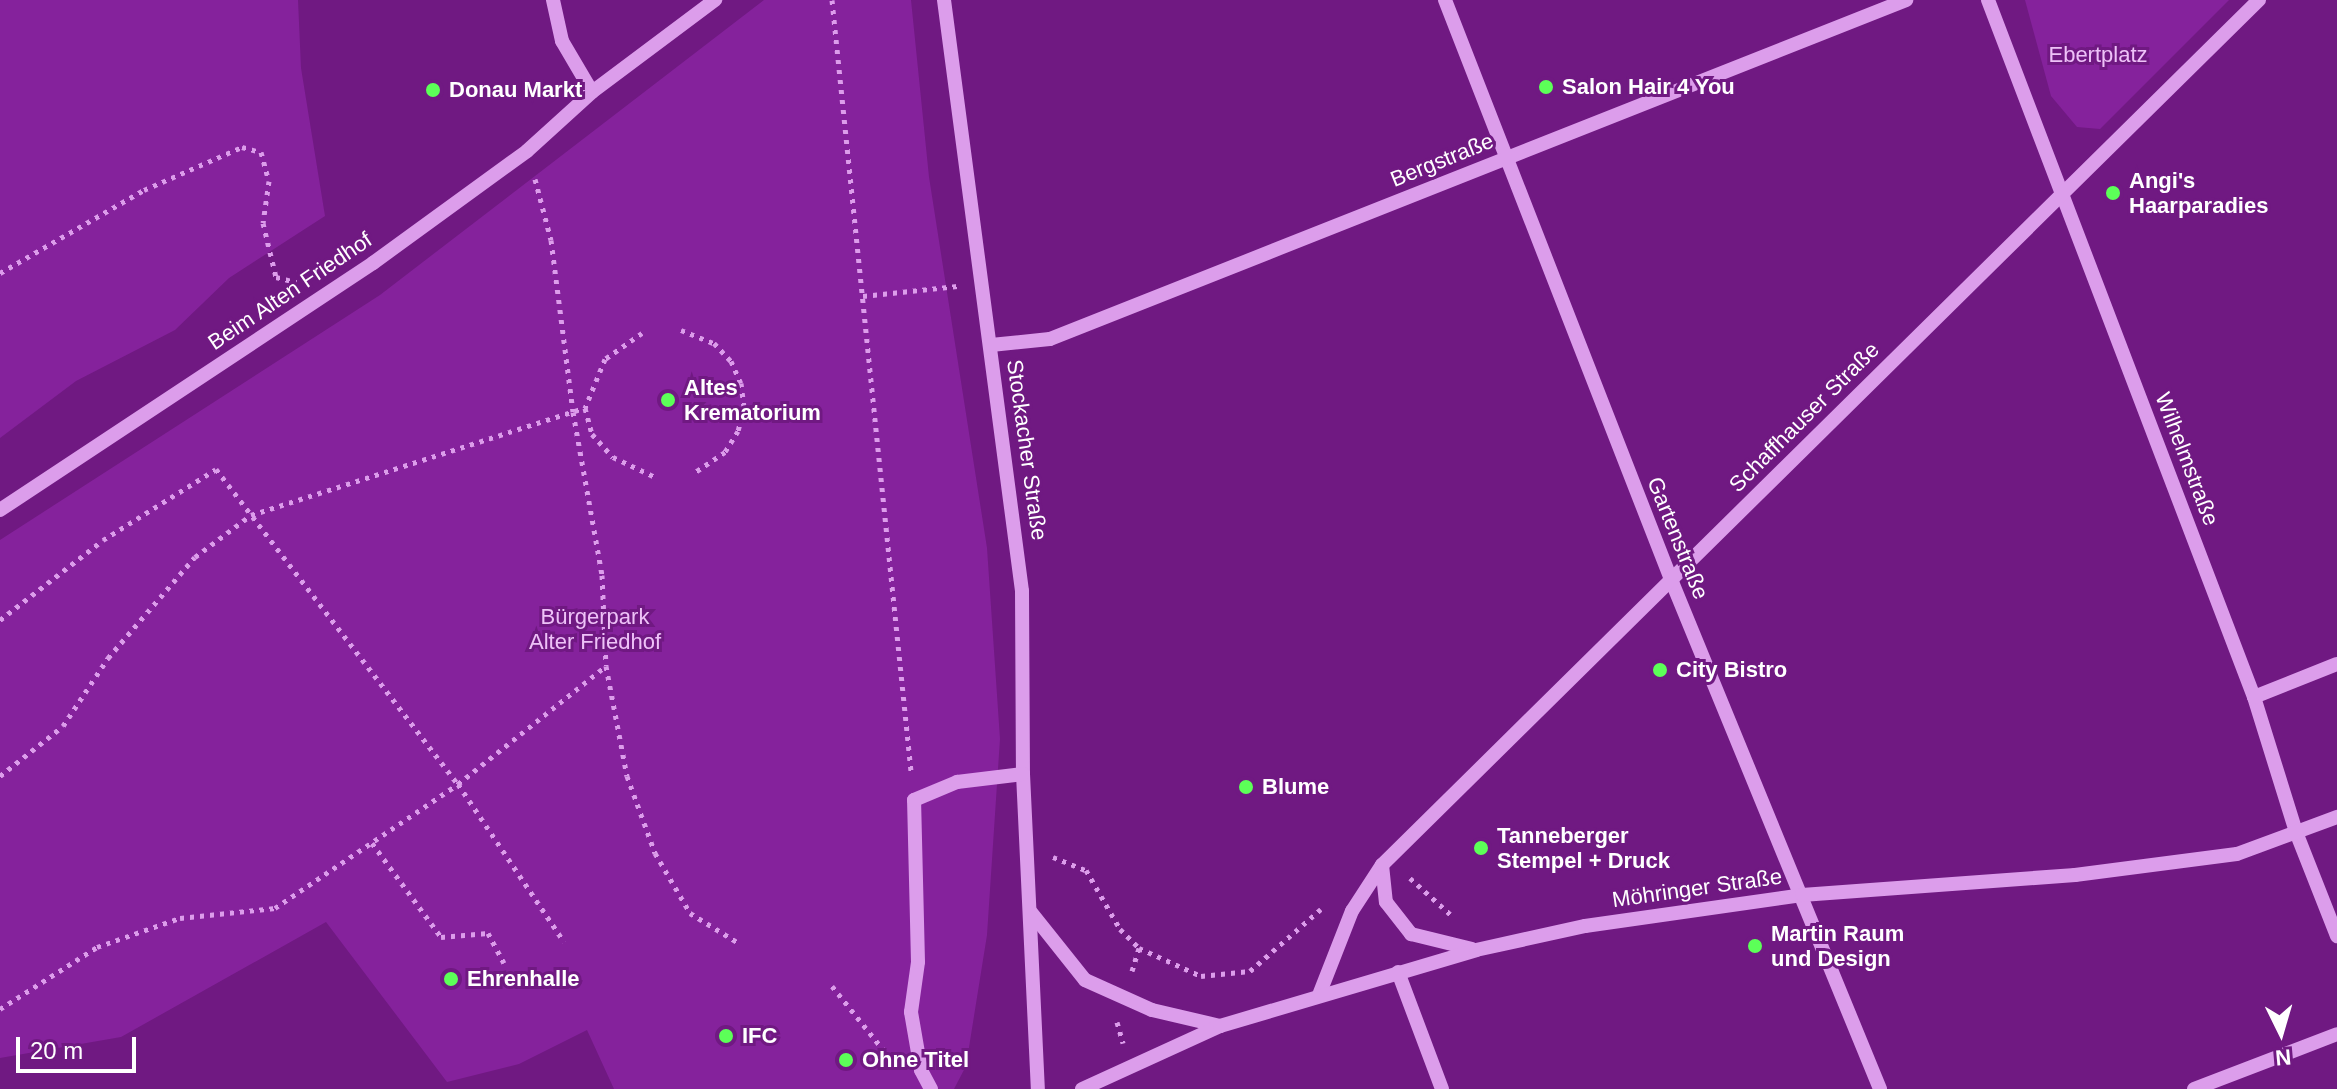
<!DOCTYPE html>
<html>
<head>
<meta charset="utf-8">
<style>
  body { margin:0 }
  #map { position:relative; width:2337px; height:1089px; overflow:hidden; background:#701982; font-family:Arial,sans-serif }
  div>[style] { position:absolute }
  .green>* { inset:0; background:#85229c }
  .path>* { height:5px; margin-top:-2.5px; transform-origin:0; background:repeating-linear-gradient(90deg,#dc9deb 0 4px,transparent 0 10px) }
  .minor>* { height:14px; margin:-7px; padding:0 7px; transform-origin:7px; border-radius:7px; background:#dc9deb }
  .dots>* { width:22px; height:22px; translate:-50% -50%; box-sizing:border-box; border:4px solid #701982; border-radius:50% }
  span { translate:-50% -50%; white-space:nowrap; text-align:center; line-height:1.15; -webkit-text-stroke:6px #701982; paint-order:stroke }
  .park-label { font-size:22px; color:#eec2f8 }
  .poi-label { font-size:22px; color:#fff; font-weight:700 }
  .left { translate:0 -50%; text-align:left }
  .street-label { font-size:22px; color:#fff }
  .north { position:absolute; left:2241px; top:993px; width:80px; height:80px; -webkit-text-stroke:6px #701982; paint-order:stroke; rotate:175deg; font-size:22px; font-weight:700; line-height:32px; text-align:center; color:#fff }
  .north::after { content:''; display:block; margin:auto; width:28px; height:36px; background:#fff; clip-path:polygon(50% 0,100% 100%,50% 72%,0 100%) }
  .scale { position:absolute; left:16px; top:1037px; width:120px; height:36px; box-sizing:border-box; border:4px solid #fff; border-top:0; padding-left:10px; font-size:24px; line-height:28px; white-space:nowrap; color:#fff; -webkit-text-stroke:6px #701982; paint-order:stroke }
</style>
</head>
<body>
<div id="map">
  <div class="green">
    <div style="clip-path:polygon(0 0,298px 0,301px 68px,325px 216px,229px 278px,175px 330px,76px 381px,0 438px)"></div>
    <div style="clip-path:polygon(764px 0,911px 0,929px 177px,987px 548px,1000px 739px,987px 935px,966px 1066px,954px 1089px,614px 1089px,587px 1030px,519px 1064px,447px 1082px,326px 922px,121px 1037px,0 1058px,0 540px,380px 295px)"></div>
    <div style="clip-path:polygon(2025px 0,2229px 0,2100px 129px,2077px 127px,2051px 96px)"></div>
  </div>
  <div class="path">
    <div style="left:832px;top:0;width:775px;rotate:84.15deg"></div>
    <div style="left:535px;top:179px;width:63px;rotate:75.3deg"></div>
    <div style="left:551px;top:240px;width:173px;rotate:82.7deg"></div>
    <div style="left:573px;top:412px;width:166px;rotate:79.9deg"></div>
    <div style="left:602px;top:575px;width:91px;rotate:87.5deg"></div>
    <div style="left:606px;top:666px;width:112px;rotate:79.2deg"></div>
    <div style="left:627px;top:776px;width:82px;rotate:70deg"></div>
    <div style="left:655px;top:853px;width:69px;rotate:59.7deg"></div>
    <div style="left:690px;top:913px;width:55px;rotate:31.7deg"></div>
    <div style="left:0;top:273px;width:166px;rotate:-30deg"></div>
    <div style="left:144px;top:190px;width:107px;rotate:-23.7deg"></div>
    <div style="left:242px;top:147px;width:20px;rotate:15deg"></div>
    <div style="left:261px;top:152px;width:30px;rotate:75deg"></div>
    <div style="left:269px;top:181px;width:42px;rotate:98.1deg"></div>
    <div style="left:263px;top:223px;width:56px;rotate:76.5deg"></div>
    <div style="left:276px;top:277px;width:21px;rotate:14deg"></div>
    <div style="left:863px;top:296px;width:95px;rotate:-6.1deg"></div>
    <div style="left:681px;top:330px;width:35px;rotate:22deg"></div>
    <div style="left:714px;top:343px;width:25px;rotate:47deg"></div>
    <div style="left:731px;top:361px;width:24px;rotate:66deg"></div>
    <div style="left:741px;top:383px;width:24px;rotate:83deg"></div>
    <div style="left:744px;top:407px;width:25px;rotate:104deg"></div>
    <div style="left:738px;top:431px;width:25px;rotate:122deg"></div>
    <div style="left:725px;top:452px;width:36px;rotate:146deg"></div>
    <div style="left:642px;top:333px;width:45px;rotate:144.9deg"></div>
    <div style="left:605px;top:359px;width:53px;rotate:112.2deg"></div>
    <div style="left:585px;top:408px;width:27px;rotate:75deg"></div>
    <div style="left:592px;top:434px;width:31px;rotate:48deg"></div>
    <div style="left:613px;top:457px;width:49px;rotate:25.5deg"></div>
    <div style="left:0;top:620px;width:130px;rotate:-37.8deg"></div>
    <div style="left:103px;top:540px;width:133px;rotate:-32.1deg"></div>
    <div style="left:216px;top:469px;width:397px;rotate:52.5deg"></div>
    <div style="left:458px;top:784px;width:190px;rotate:56.1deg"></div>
    <div style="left:0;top:776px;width:80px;rotate:-38.4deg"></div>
    <div style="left:63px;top:726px;width:82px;rotate:-56.5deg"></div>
    <div style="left:108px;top:658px;width:133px;rotate:-49.3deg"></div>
    <div style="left:195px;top:557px;width:70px;rotate:-36.9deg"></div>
    <div style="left:251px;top:515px;width:351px;rotate:-17.8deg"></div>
    <div style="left:372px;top:843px;width:117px;rotate:53.7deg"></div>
    <div style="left:441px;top:937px;width:47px;rotate:-4.9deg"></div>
    <div style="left:488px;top:933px;width:34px;rotate:62deg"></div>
    <div style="left:1053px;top:857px;width:35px;rotate:22deg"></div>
    <div style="left:1086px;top:870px;width:68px;rotate:60deg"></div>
    <div style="left:1120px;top:929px;width:27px;rotate:45deg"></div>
    <div style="left:1139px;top:948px;width:68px;rotate:24.3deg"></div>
    <div style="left:1201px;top:976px;width:49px;rotate:-5.8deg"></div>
    <div style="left:1250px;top:971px;width:94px;rotate:-41.1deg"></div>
    <div style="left:1410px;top:878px;width:54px;rotate:42deg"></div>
    <div style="left:1132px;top:971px;width:24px;rotate:-73deg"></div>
    <div style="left:832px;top:986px;width:91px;rotate:51.2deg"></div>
    <div style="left:0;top:1009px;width:115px;rotate:-32.6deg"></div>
    <div style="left:97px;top:947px;width:88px;rotate:-19.3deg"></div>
    <div style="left:180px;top:918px;width:96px;rotate:-6deg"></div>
    <div style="left:275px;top:908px;width:221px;rotate:-34.1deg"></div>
    <div style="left:458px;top:784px;width:189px;rotate:-38.6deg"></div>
    <div style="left:1117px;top:1022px;width:22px;rotate:74deg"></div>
  </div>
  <div class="minor">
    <div style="left:553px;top:0;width:42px;rotate:77.6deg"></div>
    <div style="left:562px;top:41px;width:59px;rotate:59.5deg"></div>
    <div style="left:944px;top:0;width:596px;rotate:82.48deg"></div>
    <div style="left:1022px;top:591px;width:183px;rotate:89.7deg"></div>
    <div style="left:1023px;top:774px;width:315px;rotate:87.3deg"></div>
    <div style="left:1445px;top:0;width:625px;rotate:68.69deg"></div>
    <div style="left:1672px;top:582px;width:548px;rotate:67.69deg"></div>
    <div style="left:1988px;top:0;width:746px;rotate:69.11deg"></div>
    <div style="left:2254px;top:697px;width:141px;rotate:72.7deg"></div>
    <div style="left:2296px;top:832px;width:112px;rotate:68.5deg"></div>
    <div style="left:991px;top:345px;width:59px;rotate:-5.8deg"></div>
    <div style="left:1050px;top:339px;width:921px;rotate:-21.6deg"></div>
    <div style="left:0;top:510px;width:447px;rotate:-33.5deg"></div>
    <div style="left:373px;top:263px;width:190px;rotate:-36deg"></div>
    <div style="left:527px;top:151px;width:88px;rotate:-42.2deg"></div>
    <div style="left:592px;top:92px;width:154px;rotate:-36.8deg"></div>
    <div style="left:2254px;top:697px;width:89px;rotate:-21.7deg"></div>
    <div style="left:1382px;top:865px;width:37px;rotate:84deg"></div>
    <div style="left:1386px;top:902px;width:41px;rotate:52deg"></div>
    <div style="left:1411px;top:934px;width:63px;rotate:13.8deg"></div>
    <div style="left:1030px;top:911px;width:88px;rotate:51.4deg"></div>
    <div style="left:1085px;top:980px;width:73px;rotate:24.1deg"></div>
    <div style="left:1152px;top:1010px;width:70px;rotate:13.2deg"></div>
    <div style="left:1398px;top:972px;width:125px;rotate:69.4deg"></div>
    <div style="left:1319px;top:995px;width:90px;rotate:-68.6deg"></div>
    <div style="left:1352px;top:911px;width:55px;rotate:-56.9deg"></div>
    <div style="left:1382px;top:865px;width:1232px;rotate:-44.61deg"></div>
    <div style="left:931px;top:1089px;width:21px;rotate:-118deg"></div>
    <div style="left:921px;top:1070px;width:59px;rotate:-99.8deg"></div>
    <div style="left:911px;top:1012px;width:50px;rotate:-82deg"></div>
    <div style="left:918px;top:962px;width:162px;rotate:-91.4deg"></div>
    <div style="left:914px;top:800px;width:47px;rotate:-22.7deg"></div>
    <div style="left:957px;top:782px;width:66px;rotate:-6.9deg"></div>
    <div style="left:1082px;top:1089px;width:152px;rotate:-24.5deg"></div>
    <div style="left:1220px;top:1026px;width:267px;rotate:-16.5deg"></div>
    <div style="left:1476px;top:950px;width:112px;rotate:-12.4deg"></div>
    <div style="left:1585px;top:926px;width:219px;rotate:-8.1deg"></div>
    <div style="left:1802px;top:895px;width:274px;rotate:-4.2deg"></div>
    <div style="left:2075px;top:875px;width:163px;rotate:-7.4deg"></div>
    <div style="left:2237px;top:854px;width:107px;rotate:-20.3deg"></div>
    <div style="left:2194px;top:1089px;width:153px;rotate:-21deg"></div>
  </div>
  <div class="dots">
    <div style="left:1546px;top:87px;background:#5cff58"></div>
    <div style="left:433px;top:90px;background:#5cff58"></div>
    <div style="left:2113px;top:193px;background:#5cff58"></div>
    <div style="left:668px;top:400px;background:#5cff58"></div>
    <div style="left:1660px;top:670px;background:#5cff58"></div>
    <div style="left:1246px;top:787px;background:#5cff58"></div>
    <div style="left:1481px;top:848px;background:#5cff58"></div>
    <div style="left:1755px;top:946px;background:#5cff58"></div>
    <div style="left:451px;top:979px;background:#5cff58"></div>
    <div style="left:726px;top:1036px;background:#5cff58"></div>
    <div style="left:846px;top:1060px;background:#5cff58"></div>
  </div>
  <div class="park-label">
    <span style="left:2098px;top:55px">Ebertplatz</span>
    <span style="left:595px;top:629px">Bürgerpark<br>Alter Friedhof</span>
  </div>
  <div class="poi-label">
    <span class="left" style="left:1562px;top:87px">Salon Hair 4 You</span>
    <span class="left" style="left:449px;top:90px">Donau Markt</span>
    <span class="left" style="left:2129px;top:193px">Angi's<br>Haarparadies</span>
    <span class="left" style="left:684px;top:400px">Altes<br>Krematorium</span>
    <span class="left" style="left:1676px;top:670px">City Bistro</span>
    <span class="left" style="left:1262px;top:787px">Blume</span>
    <span class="left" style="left:1497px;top:848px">Tanneberger<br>Stempel + Druck</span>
    <span class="left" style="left:1771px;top:946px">Martin Raum<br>und Design</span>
    <span class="left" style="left:467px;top:979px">Ehrenhalle</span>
    <span class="left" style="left:742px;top:1036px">IFC</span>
    <span class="left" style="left:862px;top:1060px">Ohne Titel</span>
  </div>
  <div class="street-label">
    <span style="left:1442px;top:160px;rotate:-22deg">Bergstraße</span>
    <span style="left:290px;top:291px;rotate:-34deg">Beim Alten Friedhof</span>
    <span style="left:1804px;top:417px;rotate:-45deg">Schaffhauser Straße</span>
    <span style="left:1027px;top:450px;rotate:82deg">Stockacher Straße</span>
    <span style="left:2187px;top:459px;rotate:69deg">Wilhelmstraße</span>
    <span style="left:1678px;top:538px;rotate:68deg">Gartenstraße</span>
    <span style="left:1697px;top:888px;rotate:-8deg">Möhringer Straße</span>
  </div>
  <div class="north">N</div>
  <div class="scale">20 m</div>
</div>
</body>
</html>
